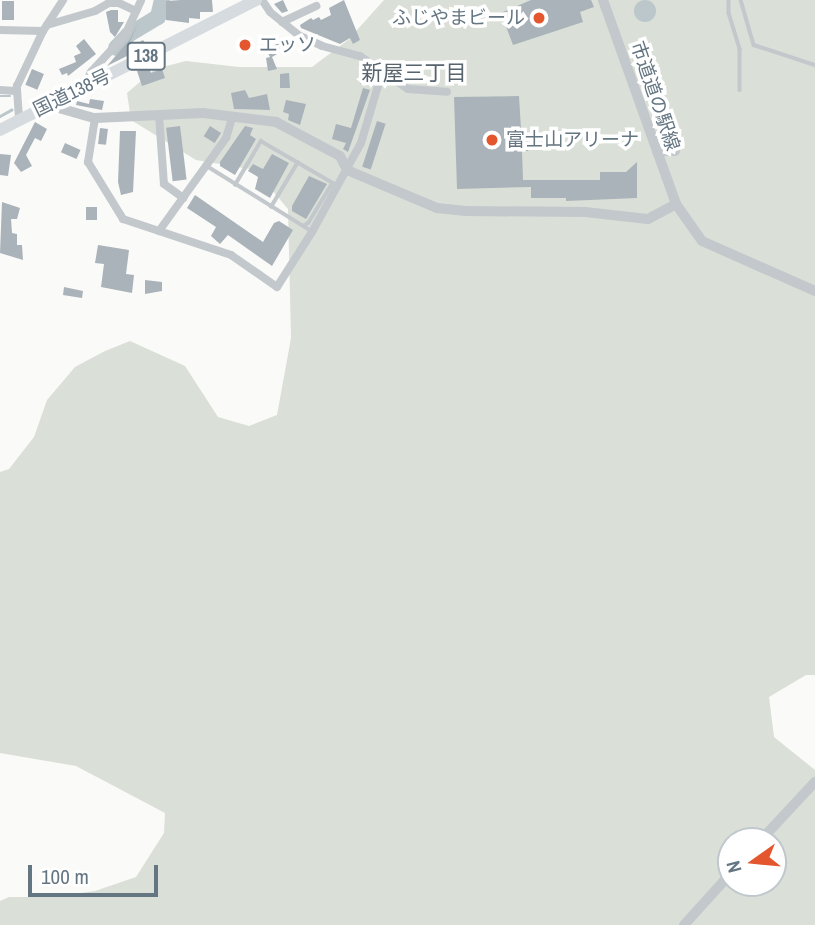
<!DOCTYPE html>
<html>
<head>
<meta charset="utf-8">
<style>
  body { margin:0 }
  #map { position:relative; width:815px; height:925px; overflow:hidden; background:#fafaf8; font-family:"Archivo Narrow","Noto Sans JP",sans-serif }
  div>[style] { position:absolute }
  .green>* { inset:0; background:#dadfd7 }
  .water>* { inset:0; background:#bbc7cb }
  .round { border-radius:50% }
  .stream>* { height:2.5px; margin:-1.25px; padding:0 1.25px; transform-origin:1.25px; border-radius:1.25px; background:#bbc7cb }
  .river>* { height:16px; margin:-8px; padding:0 8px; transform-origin:8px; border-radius:8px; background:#bbc7cb }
  .building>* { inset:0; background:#aab3b9; transform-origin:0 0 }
  .service>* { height:3.5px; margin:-1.75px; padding:0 1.75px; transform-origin:1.75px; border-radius:1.75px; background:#c3c8cc }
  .minor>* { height:8px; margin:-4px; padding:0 4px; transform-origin:4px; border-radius:4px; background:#c3c8cc }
  .tertiary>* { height:10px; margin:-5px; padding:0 5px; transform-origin:5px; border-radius:5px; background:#c3c8cc }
  .trunk>* { height:12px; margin:-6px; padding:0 6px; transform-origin:6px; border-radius:6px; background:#d6dbdf }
  .dots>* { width:19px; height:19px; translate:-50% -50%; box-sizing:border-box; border:4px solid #fff; border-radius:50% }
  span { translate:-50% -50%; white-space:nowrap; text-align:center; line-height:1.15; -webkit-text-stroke:7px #fff; paint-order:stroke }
  .shield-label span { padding:2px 5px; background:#fff; border:2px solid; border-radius:5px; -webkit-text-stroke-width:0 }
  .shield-label { font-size:18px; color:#657683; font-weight:700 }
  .poi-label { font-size:19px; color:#657683 }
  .right { translate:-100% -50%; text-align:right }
  .left { translate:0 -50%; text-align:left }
  .street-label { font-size:19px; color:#657683 }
  .neighbourhood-label { font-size:21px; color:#57646e }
  .north { position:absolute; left:717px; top:827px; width:70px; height:70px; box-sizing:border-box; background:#fff; border:2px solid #c1c8cd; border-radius:50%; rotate:255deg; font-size:19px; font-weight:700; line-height:28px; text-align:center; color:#657683 }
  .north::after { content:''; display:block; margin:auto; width:24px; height:32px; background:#e4572e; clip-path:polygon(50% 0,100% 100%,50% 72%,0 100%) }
  .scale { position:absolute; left:28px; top:865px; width:130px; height:32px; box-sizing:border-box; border:4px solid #657683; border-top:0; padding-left:9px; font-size:21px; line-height:24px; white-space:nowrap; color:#657683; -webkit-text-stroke:5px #fff; paint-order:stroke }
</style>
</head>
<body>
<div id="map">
  <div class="green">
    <div style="clip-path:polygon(evenodd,384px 0,815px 0,815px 675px,806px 675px,769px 697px,774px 737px,815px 770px,815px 925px,0 925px,0 901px,9px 897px,51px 897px,95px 891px,136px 877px,164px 833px,165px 813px,76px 766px,0 753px,0 472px,9px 469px,34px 437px,47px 400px,75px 367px,105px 351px,130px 341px,185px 366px,218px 417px,249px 426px,277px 415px,291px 338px,288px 209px,255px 170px,196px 160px,131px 120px,127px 93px,155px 69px,186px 61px,239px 67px,312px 67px,348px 40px,384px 0,731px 841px,773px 841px,773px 883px,731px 883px,731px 841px)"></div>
  </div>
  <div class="water">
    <div class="round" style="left:634px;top:0;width:22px;height:22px"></div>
  </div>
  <div class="stream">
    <div style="left:0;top:96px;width:10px"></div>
    <div style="left:40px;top:99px;width:46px;rotate:-24.3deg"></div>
    <div style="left:0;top:116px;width:13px;rotate:-29deg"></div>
  </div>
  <div class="river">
    <div style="left:116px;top:48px;width:18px;rotate:-47deg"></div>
    <div style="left:128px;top:35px;width:35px;rotate:-31deg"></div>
    <div style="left:158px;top:17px;width:17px;rotate:-77deg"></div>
  </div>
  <div class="building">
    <div style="clip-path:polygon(181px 0,212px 0,213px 12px,200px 12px,200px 19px,189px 18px,189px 23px,166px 20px,166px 1px)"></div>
    <div style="clip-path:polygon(283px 0,288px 11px,282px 13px,274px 4px)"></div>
    <div style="clip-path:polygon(344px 0,360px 40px,353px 44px,350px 38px,340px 44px,301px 28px,300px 25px,311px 18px,313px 20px,319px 17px,321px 20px,331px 15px,329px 8px)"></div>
    <div style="clip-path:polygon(531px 0,591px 0,594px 7px,580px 12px,583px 22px,513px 45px,501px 13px)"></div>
    <div style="left:2px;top:1px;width:12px;height:19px"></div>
    <div style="clip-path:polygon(111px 10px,118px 10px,118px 22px,124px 22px,115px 37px,110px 32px,106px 12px)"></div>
    <div style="clip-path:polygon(138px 23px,127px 49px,143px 40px,147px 46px,107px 66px,130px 39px)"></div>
    <div style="clip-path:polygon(84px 39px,96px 54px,68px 76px,67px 73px,62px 75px,59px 69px,76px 62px,74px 56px,81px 53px,76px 46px)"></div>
    <div style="clip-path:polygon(280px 42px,284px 50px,272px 57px,277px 69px,268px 71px,266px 58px,270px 57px,266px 50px)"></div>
    <div style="clip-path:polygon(362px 66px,370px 71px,369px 86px,360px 84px)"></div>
    <div style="clip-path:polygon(149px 67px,151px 73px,162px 69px,165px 78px,142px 86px,137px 71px)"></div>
    <div style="left:32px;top:69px;width:13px;height:17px;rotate:23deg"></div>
    <div style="clip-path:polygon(289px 73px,290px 88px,280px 88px,280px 74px)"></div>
    <div style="clip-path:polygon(363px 88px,370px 90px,348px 152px,343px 149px,346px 143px,332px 139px,336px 124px,351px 128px)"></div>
    <div style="clip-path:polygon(245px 90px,249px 98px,267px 94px,270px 110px,234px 109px,231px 93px)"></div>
    <div style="clip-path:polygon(519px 96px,521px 129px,527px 130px,528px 151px,522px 151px,523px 180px,600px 180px,600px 172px,626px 172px,637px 162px,637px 198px,566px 201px,566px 198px,531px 198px,531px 187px,457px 189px,454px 97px)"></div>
    <div style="clip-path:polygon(90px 99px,104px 101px,102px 110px,76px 105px,77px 101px,89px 104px)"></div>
    <div style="clip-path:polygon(286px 100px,306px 104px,300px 125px,288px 120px,289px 114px,283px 112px)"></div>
    <div style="left:377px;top:121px;width:9px;height:48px;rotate:18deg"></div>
    <div style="clip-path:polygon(35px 122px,47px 129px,41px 141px,35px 138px,26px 155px,32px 166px,21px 172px,14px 163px)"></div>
    <div style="left:180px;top:126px;width:54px;height:14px;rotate:83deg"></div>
    <div style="left:210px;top:126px;width:13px;height:12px;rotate:32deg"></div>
    <div style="clip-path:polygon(245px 126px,253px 128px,250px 135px,256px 139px,235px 175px,220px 166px,220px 162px)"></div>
    <div style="left:100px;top:128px;width:8px;height:16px;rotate:7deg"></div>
    <div style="clip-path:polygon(120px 131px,136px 131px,133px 192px,121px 195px,118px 182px)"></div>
    <div style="left:65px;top:143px;width:17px;height:10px;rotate:24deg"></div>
    <div style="clip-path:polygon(0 154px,11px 155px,8px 176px,0 175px)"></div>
    <div style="clip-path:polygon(272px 154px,289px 163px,270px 198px,255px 189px,258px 177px,248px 171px,253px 164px,263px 169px)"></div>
    <div style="clip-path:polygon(309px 176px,327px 184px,306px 219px,292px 211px,292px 206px)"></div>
    <div style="clip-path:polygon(195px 195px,263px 242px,274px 223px,279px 221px,293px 230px,272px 266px,228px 235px,220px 244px,211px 236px,216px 227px,187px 208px)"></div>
    <div style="clip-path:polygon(2px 202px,20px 208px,17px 219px,11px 219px,12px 233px,17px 234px,17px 245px,22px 245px,23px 260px,0 253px)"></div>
    <div style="left:86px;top:207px;width:11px;height:13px"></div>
    <div style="clip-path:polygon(98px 245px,129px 250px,126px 274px,134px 275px,132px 293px,101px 287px,104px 264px,95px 263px)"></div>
    <div style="clip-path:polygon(145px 280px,162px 282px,162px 291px,145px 294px)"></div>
    <div style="clip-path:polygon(64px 287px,83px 291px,82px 298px,63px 295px)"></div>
  </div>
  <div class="service">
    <div style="left:729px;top:0;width:13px;rotate:90deg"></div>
    <div style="left:729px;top:13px;width:38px;rotate:73deg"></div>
    <div style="left:740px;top:49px;width:41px;rotate:90deg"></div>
    <div style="left:741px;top:0;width:47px;rotate:73.9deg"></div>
    <div style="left:754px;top:45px;width:64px;rotate:18.2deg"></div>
    <div style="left:207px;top:166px;width:121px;rotate:31.9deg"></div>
    <div style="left:235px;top:185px;width:51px;rotate:-59.4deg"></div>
    <div style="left:261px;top:141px;width:83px;rotate:30.3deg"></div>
    <div style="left:333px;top:183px;width:47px;rotate:121deg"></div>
    <div style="left:309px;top:223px;width:6px;rotate:149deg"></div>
    <div style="left:271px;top:207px;width:52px;rotate:-59deg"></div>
  </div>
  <div class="minor">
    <div style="left:262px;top:0;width:14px;rotate:56deg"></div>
    <div style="left:270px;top:12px;width:38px;rotate:39deg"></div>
    <div style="left:300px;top:36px;width:24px;rotate:24deg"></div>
    <div style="left:322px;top:46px;width:39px;rotate:15deg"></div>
    <div style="left:360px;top:56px;width:58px;rotate:34.5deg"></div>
    <div style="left:408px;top:89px;width:39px;rotate:4deg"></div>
    <div style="left:282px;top:22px;width:38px;rotate:-25deg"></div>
    <div style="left:47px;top:25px;width:50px;rotate:-16.3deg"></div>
    <div style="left:95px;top:11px;width:16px;rotate:-30deg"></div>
    <div style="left:109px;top:3px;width:10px"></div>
    <div style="left:119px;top:3px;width:19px;rotate:25deg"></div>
    <div style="left:0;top:30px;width:43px;rotate:1.3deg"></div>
    <div style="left:90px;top:85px;width:7px;rotate:-106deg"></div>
    <div style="left:88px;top:78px;width:7px;rotate:-63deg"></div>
    <div style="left:91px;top:72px;width:50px;rotate:-47.4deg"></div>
    <div style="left:125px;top:35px;width:38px;rotate:-65deg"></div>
    <div style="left:0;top:90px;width:15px;rotate:4deg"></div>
    <div style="left:159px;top:115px;width:69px;rotate:85.9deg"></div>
    <div style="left:164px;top:184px;width:24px;rotate:36deg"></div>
    <div style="left:19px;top:118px;width:32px;rotate:-94deg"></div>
    <div style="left:17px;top:86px;width:61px;rotate:-64.7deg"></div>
    <div style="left:43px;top:31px;width:37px;rotate:-57deg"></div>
    <div style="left:95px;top:118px;width:45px;rotate:99deg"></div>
    <div style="left:88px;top:162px;width:67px;rotate:58.4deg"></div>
    <div style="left:123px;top:219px;width:114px;rotate:18.4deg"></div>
    <div style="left:231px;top:255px;width:56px;rotate:34.8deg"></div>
    <div style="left:277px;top:287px;width:65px;rotate:-57.5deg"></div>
    <div style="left:312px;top:232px;width:102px;rotate:-61.2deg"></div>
    <div style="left:361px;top:143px;width:74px;rotate:-73.5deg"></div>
    <div style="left:159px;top:231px;width:115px;rotate:-54.2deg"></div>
    <div style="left:226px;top:138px;width:21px;rotate:-73deg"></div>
  </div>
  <div class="tertiary">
    <div style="left:603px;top:0;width:217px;rotate:70.3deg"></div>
    <div style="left:52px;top:103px;width:9px;rotate:36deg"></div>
    <div style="left:59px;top:108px;width:37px;rotate:16deg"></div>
    <div style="left:95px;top:118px;width:108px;rotate:-2.7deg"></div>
    <div style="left:203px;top:113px;width:74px;rotate:7deg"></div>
    <div style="left:276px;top:122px;width:72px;rotate:28deg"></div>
    <div style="left:340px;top:156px;width:16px;rotate:63deg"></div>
    <div style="left:347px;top:170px;width:98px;rotate:22.9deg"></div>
    <div style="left:437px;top:208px;width:29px;rotate:6deg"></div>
    <div style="left:466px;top:211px;width:119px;rotate:0.5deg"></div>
    <div style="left:585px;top:212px;width:63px;rotate:6.3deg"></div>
    <div style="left:648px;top:219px;width:32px;rotate:-28deg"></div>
    <div style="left:676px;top:204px;width:45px;rotate:54.9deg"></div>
    <div style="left:702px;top:241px;width:124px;rotate:23.9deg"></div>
    <div style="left:657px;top:151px;width:18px"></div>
    <div style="left:760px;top:841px;width:81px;rotate:-47deg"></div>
    <div style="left:684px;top:925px;width:70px;rotate:-47.9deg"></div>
  </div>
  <div class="trunk">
    <div style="left:0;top:130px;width:287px;rotate:-26.9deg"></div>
  </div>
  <div class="dots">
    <div style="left:539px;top:18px;background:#e4572e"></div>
    <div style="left:245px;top:45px;background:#e4572e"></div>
    <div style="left:492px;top:140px;background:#e4572e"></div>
  </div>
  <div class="shield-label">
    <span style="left:146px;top:56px">138</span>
  </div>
  <div class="poi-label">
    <span class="right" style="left:525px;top:18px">ふじやまビール</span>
    <span class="left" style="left:259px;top:45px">エッソ</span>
    <span class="left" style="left:506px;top:140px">富士山アリーナ</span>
  </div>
  <div class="street-label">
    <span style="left:72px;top:93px;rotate:-26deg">国道138号</span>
    <span style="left:655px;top:96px;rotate:71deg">市道道の駅線</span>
  </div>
  <div class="neighbourhood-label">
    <span style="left:414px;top:73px">新屋三丁目</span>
  </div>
  <div class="north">N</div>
  <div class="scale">100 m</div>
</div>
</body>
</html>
